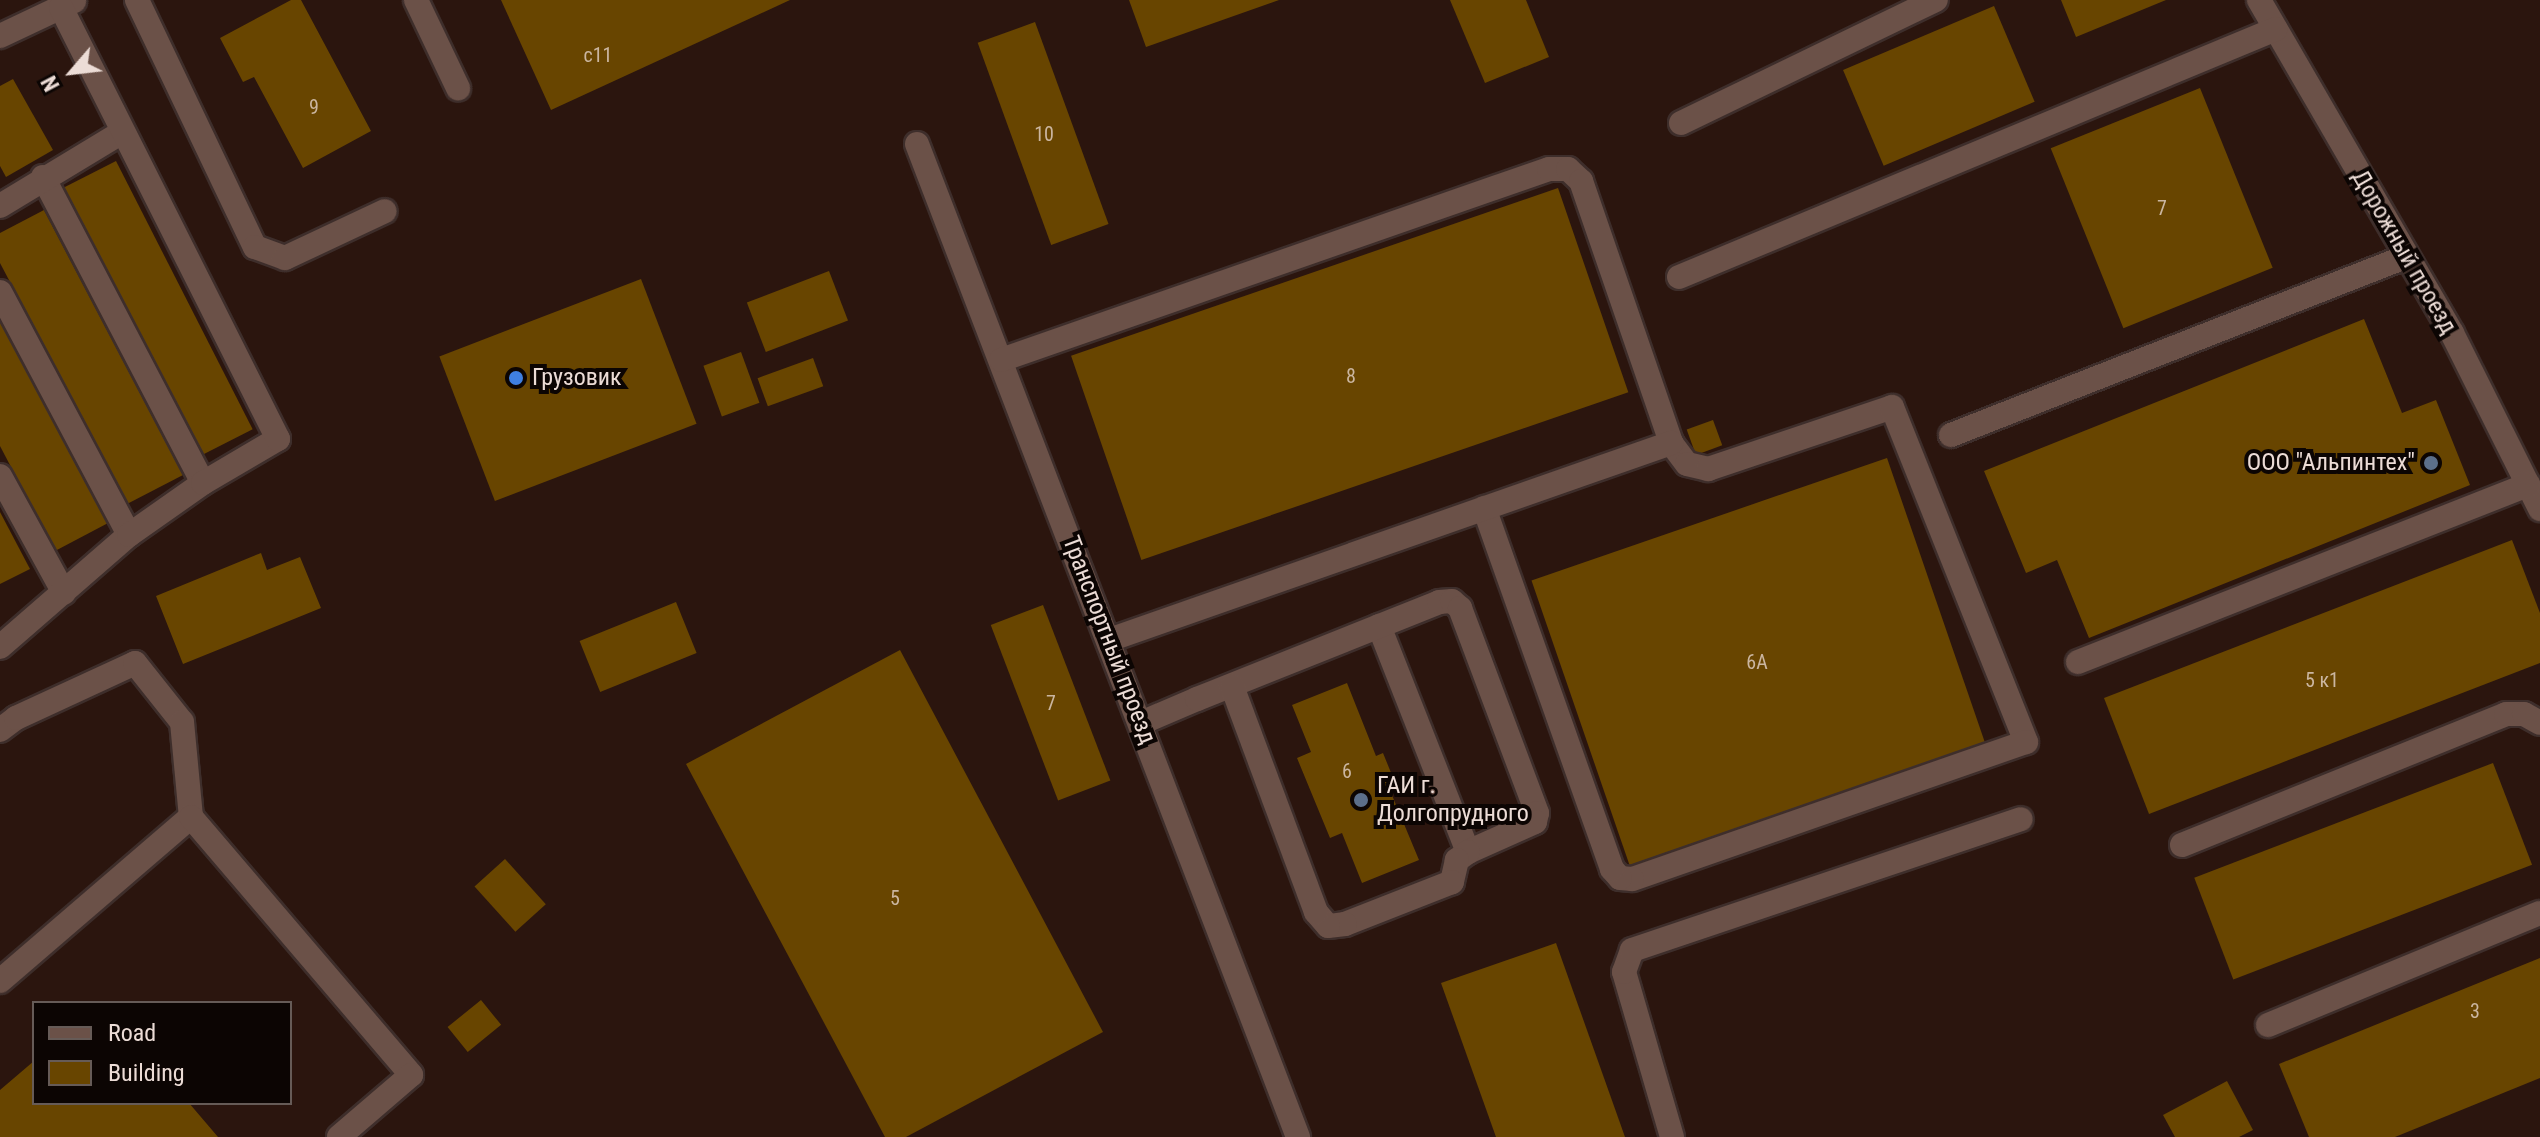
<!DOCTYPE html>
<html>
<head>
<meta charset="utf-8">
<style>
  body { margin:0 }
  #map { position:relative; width:2540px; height:1137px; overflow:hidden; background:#2b150e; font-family:"Roboto Condensed",sans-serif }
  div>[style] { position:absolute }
  .building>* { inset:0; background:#684500; transform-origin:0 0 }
  .roads { filter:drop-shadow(2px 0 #3e2e2b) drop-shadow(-2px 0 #3e2e2b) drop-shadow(0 2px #3e2e2b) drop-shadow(0 -2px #3e2e2b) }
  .minor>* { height:24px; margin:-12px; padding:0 12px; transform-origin:12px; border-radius:12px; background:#6b5148 }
  .dots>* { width:22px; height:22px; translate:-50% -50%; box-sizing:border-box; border:4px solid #0c0503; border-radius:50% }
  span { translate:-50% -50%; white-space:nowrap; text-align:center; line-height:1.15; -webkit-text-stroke:8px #0c0503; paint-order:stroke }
  .number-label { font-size:20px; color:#cbb6a0 }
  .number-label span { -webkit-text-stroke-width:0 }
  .street-label { font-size:24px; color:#ecdcd6 }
  .poi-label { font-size:24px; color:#ecdcd6 }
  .left { translate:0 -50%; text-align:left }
  .right { translate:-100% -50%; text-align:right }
  .legend { position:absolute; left:32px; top:1001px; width:260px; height:104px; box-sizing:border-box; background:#0c0503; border:2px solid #665b57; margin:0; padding:10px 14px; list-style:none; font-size:24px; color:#ecdcd6 }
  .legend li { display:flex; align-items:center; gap:16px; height:40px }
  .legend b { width:40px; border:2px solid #665b57 }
  .north { position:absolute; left:32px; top:32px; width:80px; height:80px; -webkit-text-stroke:6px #0c0503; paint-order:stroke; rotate:242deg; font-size:22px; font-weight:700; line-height:32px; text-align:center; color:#ecdcd6 }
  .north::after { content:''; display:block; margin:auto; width:28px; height:36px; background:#ecdcd6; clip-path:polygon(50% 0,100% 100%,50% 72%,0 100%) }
</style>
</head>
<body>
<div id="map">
  <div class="building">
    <div style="clip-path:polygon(291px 0,301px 0,371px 131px,303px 168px,254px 77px,243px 82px,220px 38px)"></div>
    <div style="clip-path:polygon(501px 0,790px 0,551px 110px)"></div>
    <div style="clip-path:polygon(1129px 0,1279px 0,1146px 47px)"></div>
    <div style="clip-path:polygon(1450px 0,1526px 0,1549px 57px,1485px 83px)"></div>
    <div style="clip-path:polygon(2061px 0,2166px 0,2076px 37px)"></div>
    <div style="left:1994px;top:6px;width:104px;height:164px;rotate:67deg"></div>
    <div style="left:1035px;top:22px;width:215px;height:61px;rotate:70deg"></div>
    <div style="clip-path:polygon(13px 79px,53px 150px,6px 177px,0 166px,0 86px)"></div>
    <div style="left:2200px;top:88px;width:194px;height:161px;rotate:68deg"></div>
    <div style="left:116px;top:161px;width:301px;height:59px;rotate:63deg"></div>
    <div style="left:1558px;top:188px;width:216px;height:515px;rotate:71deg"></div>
    <div style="clip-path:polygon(44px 210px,183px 475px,127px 504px,0 263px,0 233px)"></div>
    <div style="left:829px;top:271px;width:53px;height:88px;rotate:69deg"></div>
    <div style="left:641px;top:279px;width:155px;height:216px;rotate:69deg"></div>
    <div style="clip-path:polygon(0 315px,110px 522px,55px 551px,0 446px)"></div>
    <div style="clip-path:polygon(2364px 319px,2402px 413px,2436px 400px,2470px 485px,2089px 638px,2057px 560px,2026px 573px,1984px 471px)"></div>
    <div style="left:741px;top:352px;width:54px;height:40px;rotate:70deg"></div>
    <div style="left:813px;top:358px;width:30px;height:59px;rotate:70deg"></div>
    <div style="left:1713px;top:420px;width:27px;height:28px;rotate:70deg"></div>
    <div style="left:1887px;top:458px;width:305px;height:376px;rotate:71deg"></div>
    <div style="clip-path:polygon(0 512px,30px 569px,0 584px)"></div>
    <div style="clip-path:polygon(2512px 540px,2540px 613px,2540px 663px,2149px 814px,2104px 698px)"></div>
    <div style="clip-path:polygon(261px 553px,267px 570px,300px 557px,321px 608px,183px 664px,156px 596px)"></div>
    <div style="left:676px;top:602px;width:55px;height:104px;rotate:68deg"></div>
    <div style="left:1043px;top:605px;width:188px;height:56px;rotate:69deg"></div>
    <div style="clip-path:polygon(900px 650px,1103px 1032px,906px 1137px,885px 1137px,686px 764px)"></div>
    <div style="clip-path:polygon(1347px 683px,1376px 756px,1383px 753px,1396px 785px,1389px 788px,1419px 860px,1362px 883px,1342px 833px,1330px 838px,1297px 758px,1311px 752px,1292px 705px)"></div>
    <div style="left:2493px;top:763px;width:109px;height:320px;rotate:69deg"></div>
    <div style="left:505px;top:859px;width:61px;height:41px;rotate:48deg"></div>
    <div style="clip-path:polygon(1556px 943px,1625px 1137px,1496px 1137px,1441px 983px)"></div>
    <div style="clip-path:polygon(2540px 958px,2540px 1078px,2395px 1137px,2309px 1137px,2279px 1064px)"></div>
    <div style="left:481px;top:1000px;width:32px;height:43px;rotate:51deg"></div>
    <div style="clip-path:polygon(34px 1061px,34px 1103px,189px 1103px,218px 1137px,0 1137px,0 1090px)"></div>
    <div style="clip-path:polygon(2227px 1081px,2253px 1130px,2239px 1137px,2175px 1137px,2163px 1115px)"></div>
  </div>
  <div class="roads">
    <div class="minor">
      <div style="left:137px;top:0;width:274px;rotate:64.5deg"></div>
      <div style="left:255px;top:247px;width:32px;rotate:20deg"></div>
      <div style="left:285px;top:258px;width:110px;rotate:-25.2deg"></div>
      <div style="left:416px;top:0;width:98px;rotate:64.5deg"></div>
      <div style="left:2259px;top:0;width:385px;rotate:59.9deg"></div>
      <div style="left:2452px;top:333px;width:197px;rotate:63.4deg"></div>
      <div style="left:0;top:36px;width:82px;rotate:-25.3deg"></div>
      <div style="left:1681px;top:123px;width:283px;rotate:-25.8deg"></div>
      <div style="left:917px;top:144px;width:1064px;rotate:69.01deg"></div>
      <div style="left:43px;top:177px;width:345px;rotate:62.4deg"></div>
      <div style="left:0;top:206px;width:143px;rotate:-31.2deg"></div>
      <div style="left:1679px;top:277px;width:646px;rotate:-22.56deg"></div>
      <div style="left:0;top:292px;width:275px;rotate:62deg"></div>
      <div style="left:1001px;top:360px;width:580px;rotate:-19.22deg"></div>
      <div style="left:1549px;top:169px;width:19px"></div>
      <div style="left:1568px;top:169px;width:18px;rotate:43deg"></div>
      <div style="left:1581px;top:181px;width:277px;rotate:71deg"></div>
      <div style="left:1671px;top:443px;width:26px;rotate:53deg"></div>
      <div style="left:1687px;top:464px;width:22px;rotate:13deg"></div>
      <div style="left:1708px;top:469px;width:194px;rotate:-18.6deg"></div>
      <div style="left:1892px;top:407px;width:361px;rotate:68.2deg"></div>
      <div style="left:2026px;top:742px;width:417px;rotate:160.8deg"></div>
      <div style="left:1632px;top:879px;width:12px;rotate:-175deg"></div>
      <div style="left:1620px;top:878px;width:12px;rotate:-132deg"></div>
      <div style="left:1612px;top:869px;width:383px;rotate:-109.5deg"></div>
      <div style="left:1951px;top:435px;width:490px;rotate:-21.4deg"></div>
      <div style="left:0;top:476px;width:133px;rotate:61.3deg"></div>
      <div style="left:1379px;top:626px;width:243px;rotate:68.5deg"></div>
      <div style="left:1109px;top:640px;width:596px;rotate:-19.32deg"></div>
      <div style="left:0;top:647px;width:171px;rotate:-41deg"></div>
      <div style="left:129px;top:535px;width:90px;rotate:-35.1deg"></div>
      <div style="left:203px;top:483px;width:87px;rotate:-30.4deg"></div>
      <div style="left:278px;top:439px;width:483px;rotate:-116.7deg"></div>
      <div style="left:2078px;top:662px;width:484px;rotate:-21.5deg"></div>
      <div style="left:1141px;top:723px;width:61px;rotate:-23.2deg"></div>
      <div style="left:1197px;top:699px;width:261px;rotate:-21.8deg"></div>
      <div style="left:1439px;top:602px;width:13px;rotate:-4deg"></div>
      <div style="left:1452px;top:601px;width:11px;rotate:41deg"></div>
      <div style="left:1460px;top:608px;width:219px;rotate:69.4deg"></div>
      <div style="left:1537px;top:813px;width:9px;rotate:103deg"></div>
      <div style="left:1535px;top:822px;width:73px;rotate:155.9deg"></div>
      <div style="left:1468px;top:852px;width:14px;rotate:144deg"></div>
      <div style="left:1457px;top:860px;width:23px;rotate:103deg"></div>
      <div style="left:1452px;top:882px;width:115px;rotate:158.6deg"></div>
      <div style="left:1345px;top:924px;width:17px;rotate:173deg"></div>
      <div style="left:1328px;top:926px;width:18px;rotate:-131deg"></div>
      <div style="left:1316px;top:912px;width:241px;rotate:-110.4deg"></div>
      <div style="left:0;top:730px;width:20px;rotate:-37deg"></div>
      <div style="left:16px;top:718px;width:131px;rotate:-24.8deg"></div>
      <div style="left:135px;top:663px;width:75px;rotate:51.5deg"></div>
      <div style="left:182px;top:722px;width:95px;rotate:84.6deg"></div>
      <div style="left:2182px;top:845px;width:349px;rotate:-22deg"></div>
      <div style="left:2506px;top:714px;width:18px"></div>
      <div style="left:2524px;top:714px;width:18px;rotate:29deg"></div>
      <div style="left:0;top:981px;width:252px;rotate:-40.7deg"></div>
      <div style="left:191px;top:817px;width:339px;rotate:49.5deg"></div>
      <div style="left:411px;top:1075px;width:95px;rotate:139.3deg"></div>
      <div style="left:2268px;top:1025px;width:294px;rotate:-22.4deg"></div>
      <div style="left:1672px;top:1137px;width:172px;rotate:-106.2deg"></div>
      <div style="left:1624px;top:972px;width:23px;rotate:-70deg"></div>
      <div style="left:1632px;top:950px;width:410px;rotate:-18.6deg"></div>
    </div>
  </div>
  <div class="dots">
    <div style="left:516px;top:378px;background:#3f7fe0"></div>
    <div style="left:2431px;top:463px;background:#5c6f8a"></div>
    <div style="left:1361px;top:800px;background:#5c6f8a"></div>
  </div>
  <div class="number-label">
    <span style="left:598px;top:55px">с11</span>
    <span style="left:314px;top:107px">9</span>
    <span style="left:1044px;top:134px">10</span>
    <span style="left:2162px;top:208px">7</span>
    <span style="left:1351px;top:376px">8</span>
    <span style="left:1757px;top:662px">6А</span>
    <span style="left:2322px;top:680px">5 к1</span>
    <span style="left:1051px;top:703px">7</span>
    <span style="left:1347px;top:771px">6</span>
    <span style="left:895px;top:898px">5</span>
    <span style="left:2475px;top:1011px">3</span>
  </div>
  <div class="street-label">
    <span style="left:2404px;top:252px;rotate:60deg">Дорожный проезд</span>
    <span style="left:1109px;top:640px;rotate:69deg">Транспортный проезд</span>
  </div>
  <div class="poi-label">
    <span class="left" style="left:532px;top:378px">Грузовик</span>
    <span class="right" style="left:2415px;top:463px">ООО "Альпинтех"</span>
    <span class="left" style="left:1377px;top:800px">ГАИ г.<br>Долгопрудного</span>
  </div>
  <ul class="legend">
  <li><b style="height:10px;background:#6b5148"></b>Road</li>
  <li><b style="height:22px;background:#684500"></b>Building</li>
  </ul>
  <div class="north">N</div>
</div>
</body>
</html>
